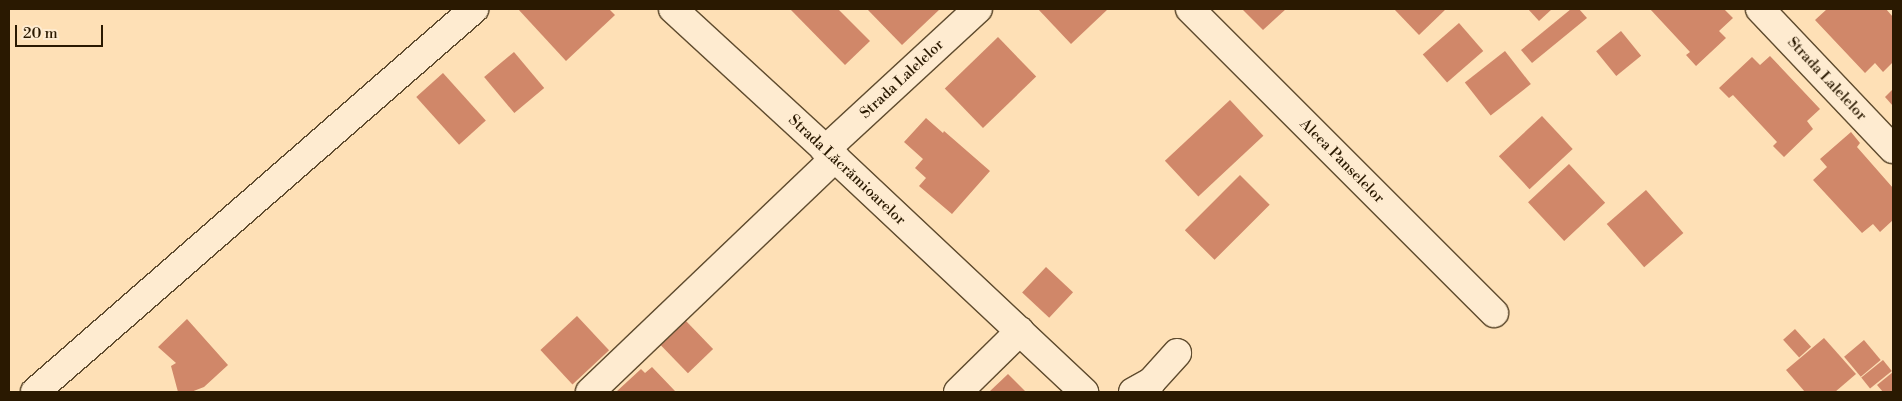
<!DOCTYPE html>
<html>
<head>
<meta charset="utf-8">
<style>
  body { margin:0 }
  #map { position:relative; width:1902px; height:401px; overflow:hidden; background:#fee0b6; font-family:"Libre Bodoni",serif }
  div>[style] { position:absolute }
  .building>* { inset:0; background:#d08769; transform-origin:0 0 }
  .roads { filter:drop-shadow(1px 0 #5f4b2e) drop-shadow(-1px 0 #5f4b2e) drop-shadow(0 1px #5f4b2e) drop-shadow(0 -1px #5f4b2e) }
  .minor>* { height:28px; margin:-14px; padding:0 14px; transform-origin:14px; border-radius:14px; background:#feebd0 }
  span { translate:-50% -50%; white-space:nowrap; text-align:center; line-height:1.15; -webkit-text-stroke:4px #feebd0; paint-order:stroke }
  .street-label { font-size:15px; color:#2a1901 }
  .frame { position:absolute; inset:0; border:10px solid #2a1901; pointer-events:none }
  .scale { position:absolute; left:15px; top:25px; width:88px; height:22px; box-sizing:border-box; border:2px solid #2a1901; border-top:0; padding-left:6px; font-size:15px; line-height:18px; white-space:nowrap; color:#2a1901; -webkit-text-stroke:4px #feebd0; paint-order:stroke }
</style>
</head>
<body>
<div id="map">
  <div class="building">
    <div style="clip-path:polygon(518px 9px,609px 9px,615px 15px,566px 61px)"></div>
    <div style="clip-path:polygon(790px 9px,838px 9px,870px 41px,845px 65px)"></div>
    <div style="clip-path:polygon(867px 9px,940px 9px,902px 45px)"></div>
    <div style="clip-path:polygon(1038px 9px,1108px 9px,1071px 44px)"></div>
    <div style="clip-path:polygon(1242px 9px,1286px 9px,1263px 30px)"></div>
    <div style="clip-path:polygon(1394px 9px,1446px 9px,1419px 35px)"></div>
    <div style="clip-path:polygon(1528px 9px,1552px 9px,1539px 21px)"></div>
    <div style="clip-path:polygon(1571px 9px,1579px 9px,1587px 18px,1532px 63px,1521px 50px)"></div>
    <div style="clip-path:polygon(1650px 9px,1724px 9px,1733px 18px,1719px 31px,1726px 38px,1696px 66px,1686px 55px,1690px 52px)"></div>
    <div style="clip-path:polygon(1827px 9px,1886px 9px,1893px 17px,1893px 62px,1883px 72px,1875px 63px,1865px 73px,1815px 20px)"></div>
    <div style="left:1459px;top:23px;width:37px;height:48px;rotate:49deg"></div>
    <div style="left:1621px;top:31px;width:32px;height:32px;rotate:51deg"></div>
    <div style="left:998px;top:37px;width:55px;height:74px;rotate:46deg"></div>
    <div style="left:1505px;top:51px;width:42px;height:51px;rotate:52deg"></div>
    <div style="left:514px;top:52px;width:47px;height:39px;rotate:50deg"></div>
    <div style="clip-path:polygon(1770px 56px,1820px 109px,1807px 121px,1813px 129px,1784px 157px,1773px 146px,1777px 142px,1733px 95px,1729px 98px,1719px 88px,1752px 57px,1760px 65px)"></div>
    <div style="left:443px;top:73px;width:64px;height:36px;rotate:48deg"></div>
    <div style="clip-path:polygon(1893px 89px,1893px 106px,1885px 97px)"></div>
    <div style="left:1230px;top:100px;width:49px;height:89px;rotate:47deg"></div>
    <div style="left:1542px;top:116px;width:45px;height:59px;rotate:47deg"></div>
    <div style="clip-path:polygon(926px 118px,943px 133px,944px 131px,990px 171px,952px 214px,919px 186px,926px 178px,915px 168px,923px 159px,904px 142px)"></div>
    <div style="clip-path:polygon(1851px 132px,1860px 143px,1857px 147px,1893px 188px,1893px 220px,1880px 232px,1873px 224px,1862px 233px,1813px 180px,1827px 167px,1820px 159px)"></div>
    <div style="left:1569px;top:164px;width:53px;height:56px;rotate:47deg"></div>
    <div style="left:1240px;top:175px;width:42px;height:78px;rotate:45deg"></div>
    <div style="left:1646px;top:190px;width:57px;height:52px;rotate:49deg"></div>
    <div style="left:1046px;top:267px;width:37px;height:35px;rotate:43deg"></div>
    <div style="left:577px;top:316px;width:47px;height:50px;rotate:47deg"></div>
    <div style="clip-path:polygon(187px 319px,228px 365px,204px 387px,191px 392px,178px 392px,171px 366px,176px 363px,158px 347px)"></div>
    <div style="left:686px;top:321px;width:39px;height:35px;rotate:46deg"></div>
    <div style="left:1795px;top:329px;width:24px;height:16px;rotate:48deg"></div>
    <div style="clip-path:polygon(1824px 338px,1856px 374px,1835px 392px,1805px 392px,1786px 370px)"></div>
    <div style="left:1864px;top:340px;width:26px;height:26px;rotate:50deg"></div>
    <div style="left:1883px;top:360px;width:14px;height:28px;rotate:51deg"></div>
    <div style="clip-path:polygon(652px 367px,675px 391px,673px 392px,616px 392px,641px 369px,645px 373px)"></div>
    <div style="clip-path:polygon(1893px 372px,1893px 392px,1883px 392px,1877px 385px)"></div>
    <div style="clip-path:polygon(1008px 374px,1026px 392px,989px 392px)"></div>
  </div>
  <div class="roads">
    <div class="minor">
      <div style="left:673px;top:9px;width:220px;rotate:42.6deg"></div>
      <div style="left:835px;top:158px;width:342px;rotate:43.2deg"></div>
      <div style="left:1190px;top:9px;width:430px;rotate:45deg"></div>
      <div style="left:1760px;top:9px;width:193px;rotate:46.5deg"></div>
      <div style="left:825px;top:150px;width:208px;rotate:-42.7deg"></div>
      <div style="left:35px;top:392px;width:583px;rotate:-41.1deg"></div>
      <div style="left:590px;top:392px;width:339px;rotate:-43.7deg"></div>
      <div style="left:958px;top:392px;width:87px;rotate:-44.5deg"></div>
      <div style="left:1133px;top:392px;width:21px;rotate:-29deg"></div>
      <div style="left:1151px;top:382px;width:39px;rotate:-48deg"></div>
    </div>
  </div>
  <div class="street-label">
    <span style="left:902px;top:79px;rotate:-43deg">Strada Lalelelor</span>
    <span style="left:1827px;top:79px;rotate:47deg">Strada Lalelelor</span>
    <span style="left:1342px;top:161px;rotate:45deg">Aleea Panselelor</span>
    <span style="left:847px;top:170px;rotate:43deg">Strada Lăcrămioarelor</span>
  </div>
  <div class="frame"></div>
  <div class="scale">20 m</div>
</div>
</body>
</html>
